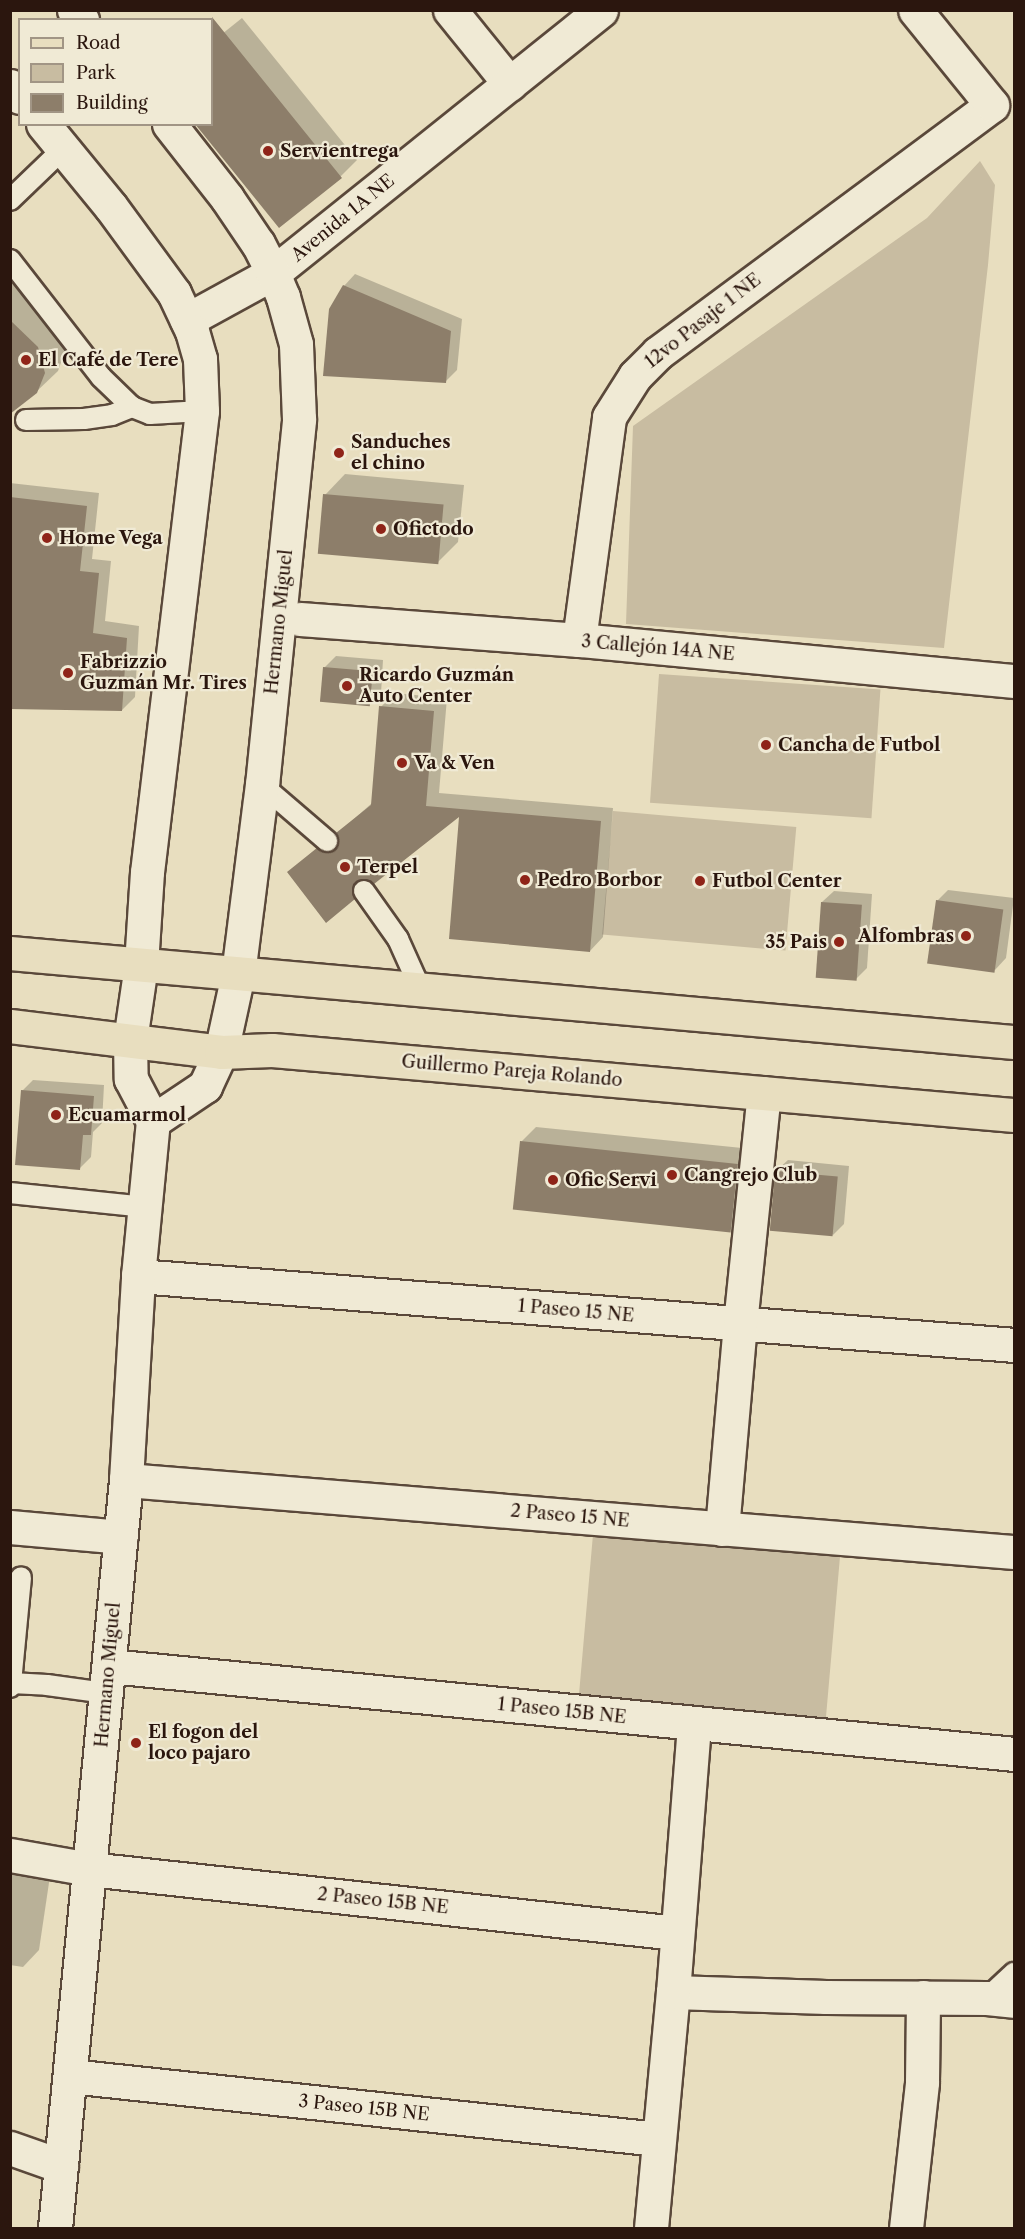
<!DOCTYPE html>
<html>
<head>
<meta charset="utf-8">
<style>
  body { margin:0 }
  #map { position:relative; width:1025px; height:2239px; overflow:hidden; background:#e8debf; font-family:"Libre Caslon Text",serif }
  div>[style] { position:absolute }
  .green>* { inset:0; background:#c8bca1; transform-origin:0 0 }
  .shadow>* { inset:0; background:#0003 }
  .building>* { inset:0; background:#8d7e6a; transform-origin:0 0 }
  .roads { filter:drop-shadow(2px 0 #5a483a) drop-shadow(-2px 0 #5a483a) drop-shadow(0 2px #5a483a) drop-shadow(0 -2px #5a483a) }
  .service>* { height:20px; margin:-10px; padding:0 10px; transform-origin:10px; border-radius:10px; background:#f0ead5 }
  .minor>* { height:33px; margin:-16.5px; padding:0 16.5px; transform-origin:16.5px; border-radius:16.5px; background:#f0ead5 }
  .tertiary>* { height:33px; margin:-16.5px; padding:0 16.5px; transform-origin:16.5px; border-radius:16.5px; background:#f0ead5 }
  .primary>* { height:33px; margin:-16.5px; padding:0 16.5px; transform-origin:16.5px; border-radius:16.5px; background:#e8debf }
  .dots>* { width:16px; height:16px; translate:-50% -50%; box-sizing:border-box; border:3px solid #f0ead5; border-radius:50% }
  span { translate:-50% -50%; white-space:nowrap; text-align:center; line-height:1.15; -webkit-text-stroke:4.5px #f0ead5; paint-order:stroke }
  .poi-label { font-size:18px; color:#2b160e; font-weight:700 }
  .left { translate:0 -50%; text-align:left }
  .right { translate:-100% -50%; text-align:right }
  .street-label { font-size:18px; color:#2b160e }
  .frame { position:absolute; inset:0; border:12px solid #2b160e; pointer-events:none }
  .legend { position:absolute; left:18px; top:18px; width:195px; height:108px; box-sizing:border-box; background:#f0ead5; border:2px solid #a19585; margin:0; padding:8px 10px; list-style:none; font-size:18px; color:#2b160e }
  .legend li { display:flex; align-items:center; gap:12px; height:30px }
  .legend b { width:30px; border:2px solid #a19585 }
</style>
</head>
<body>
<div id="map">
  <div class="green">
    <div style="clip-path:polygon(980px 161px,995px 185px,988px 265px,944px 648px,626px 624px,633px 426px,927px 218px)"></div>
    <div style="left:659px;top:674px;width:222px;height:129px;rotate:4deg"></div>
    <div style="left:613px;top:811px;width:184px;height:124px;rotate:5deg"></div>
    <div style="left:594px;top:1523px;width:248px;height:183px;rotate:5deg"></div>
  </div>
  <div class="shadow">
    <div style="clip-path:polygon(242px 18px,357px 160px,340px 177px,212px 124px,212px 42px)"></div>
    <div style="clip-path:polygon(10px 260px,59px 326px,65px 351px,58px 371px,36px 392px,10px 403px)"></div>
    <div style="clip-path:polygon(355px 274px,462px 319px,457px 370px,446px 381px,344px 286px)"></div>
    <div style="clip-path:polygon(345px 474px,464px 485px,458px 542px,437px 563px,325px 495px)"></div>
    <div style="clip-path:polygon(10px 483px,99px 493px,92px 559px,111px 561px,105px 621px,139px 626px,135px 697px,122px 710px,10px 707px)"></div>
    <div style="clip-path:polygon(336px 656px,383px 660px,381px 693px,370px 704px,324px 668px)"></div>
    <div style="clip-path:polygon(394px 693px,447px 698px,439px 793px,613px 808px,603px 937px,590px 951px,461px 814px,365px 878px,367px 885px,354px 898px,289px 872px,331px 836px,340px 841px,337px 834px,372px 803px,381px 707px)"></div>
    <div style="clip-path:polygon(948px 890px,1014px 898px,1006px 958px,995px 970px,937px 901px)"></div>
    <div style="clip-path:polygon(834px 891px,872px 894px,867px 968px,856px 979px,822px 902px)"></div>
    <div style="clip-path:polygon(33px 1080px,104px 1085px,102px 1123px,93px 1132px,91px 1157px,80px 1168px,22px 1091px)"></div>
    <div style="clip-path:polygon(536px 1127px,752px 1149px,745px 1215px,730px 1230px,521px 1142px)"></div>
    <div style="clip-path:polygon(788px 1160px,849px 1166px,844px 1224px,833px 1235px,776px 1171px)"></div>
    <div style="clip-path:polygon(10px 1869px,50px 1876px,39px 1950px,23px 1967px,10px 1965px)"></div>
  </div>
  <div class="building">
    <div style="clip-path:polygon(212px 17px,342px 178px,279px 228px,195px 124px,212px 124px)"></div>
    <div style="clip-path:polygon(343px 285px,451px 331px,446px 383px,323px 376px,329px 309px)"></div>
    <div style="clip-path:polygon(10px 320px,38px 347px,45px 373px,37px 393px,10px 414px)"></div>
    <div style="left:323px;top:494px;width:121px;height:60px;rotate:5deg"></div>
    <div style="clip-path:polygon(10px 497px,87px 506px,80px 571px,99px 573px,93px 633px,127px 638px,122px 711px,10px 709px)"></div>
    <div style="left:323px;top:667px;width:50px;height:35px;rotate:5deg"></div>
    <div style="clip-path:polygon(379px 706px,434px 711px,426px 806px,601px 821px,590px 952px,449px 939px,459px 817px,374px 884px,363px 879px,357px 882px,352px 892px,355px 899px,326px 923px,287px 872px,317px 848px,325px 853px,336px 849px,339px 843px,336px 833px,371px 805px)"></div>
    <div style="left:936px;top:900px;width:68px;height:64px;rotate:8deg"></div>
    <div style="left:821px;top:902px;width:41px;height:76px;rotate:4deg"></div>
    <div style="clip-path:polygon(21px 1090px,94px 1096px,91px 1135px,83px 1135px,80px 1170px,15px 1165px)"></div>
    <div style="left:520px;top:1141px;width:219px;height:69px;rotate:6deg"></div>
    <div style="left:775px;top:1171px;width:63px;height:60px;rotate:5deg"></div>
  </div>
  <div class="roads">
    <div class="service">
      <div style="left:10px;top:200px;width:74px;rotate:-43.9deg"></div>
      <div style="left:10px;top:260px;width:148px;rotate:52.1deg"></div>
      <div style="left:101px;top:377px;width:43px;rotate:44.1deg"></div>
      <div style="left:132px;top:407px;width:19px;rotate:21deg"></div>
      <div style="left:150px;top:414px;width:52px;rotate:-3.3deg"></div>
      <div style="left:26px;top:420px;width:58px;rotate:-1deg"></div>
      <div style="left:84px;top:419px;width:28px;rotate:-8deg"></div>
      <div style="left:112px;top:415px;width:22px;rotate:-22deg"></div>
      <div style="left:262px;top:785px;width:86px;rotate:40.7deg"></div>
      <div style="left:364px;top:891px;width:59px;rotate:54.7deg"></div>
      <div style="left:398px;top:939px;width:54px;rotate:65.8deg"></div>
      <div style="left:10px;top:1193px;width:136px;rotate:5.9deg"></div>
      <div style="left:11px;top:1683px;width:106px;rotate:-84.6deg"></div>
      <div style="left:10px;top:1687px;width:4px;rotate:-76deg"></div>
      <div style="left:11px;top:1683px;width:36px;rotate:3deg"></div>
      <div style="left:47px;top:1685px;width:60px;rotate:7.7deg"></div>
      <div style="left:987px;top:1998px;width:37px;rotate:-43deg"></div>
    </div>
    <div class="minor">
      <div style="left:450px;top:10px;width:95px;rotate:51deg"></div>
      <div style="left:187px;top:320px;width:98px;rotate:-28.7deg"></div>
      <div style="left:273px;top:273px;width:420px;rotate:-38.7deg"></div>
      <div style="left:300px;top:619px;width:280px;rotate:4.3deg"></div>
      <div style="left:579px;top:640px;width:437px;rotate:5.4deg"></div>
      <div style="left:579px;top:640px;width:225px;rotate:-82.3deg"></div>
      <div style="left:609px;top:417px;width:49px;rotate:-57.6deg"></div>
      <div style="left:635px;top:376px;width:33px;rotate:-45deg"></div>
      <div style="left:658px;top:353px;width:416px;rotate:-36.6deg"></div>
      <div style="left:992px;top:105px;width:122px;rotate:-129deg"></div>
      <div style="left:138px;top:1276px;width:879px;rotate:4.5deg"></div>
      <div style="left:126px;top:1480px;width:891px;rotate:4.64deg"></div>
      <div style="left:10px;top:1527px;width:111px;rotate:5.1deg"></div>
      <div style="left:722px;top:1529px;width:206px;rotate:-85deg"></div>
      <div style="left:740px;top:1324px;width:232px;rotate:-84.1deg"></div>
      <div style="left:109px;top:1666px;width:909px;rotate:5.55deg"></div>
      <div style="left:10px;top:1855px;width:80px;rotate:10deg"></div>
      <div style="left:89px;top:1869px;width:590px;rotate:6.22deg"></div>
      <div style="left:673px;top:1992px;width:153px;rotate:1.9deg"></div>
      <div style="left:826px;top:1997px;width:161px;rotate:0.4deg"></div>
      <div style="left:987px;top:1998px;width:27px;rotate:6deg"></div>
      <div style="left:70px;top:2076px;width:591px;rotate:6.12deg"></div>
      <div style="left:10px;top:2148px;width:54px;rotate:19.4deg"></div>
      <div style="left:651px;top:2228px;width:237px;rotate:-84.7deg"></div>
      <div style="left:673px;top:1992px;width:269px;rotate:-85.5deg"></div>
      <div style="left:906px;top:2228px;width:147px;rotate:-83.7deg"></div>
      <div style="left:922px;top:2082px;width:85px;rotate:-89.3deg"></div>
    </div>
    <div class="tertiary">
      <div style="left:74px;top:10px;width:13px;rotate:51deg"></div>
      <div style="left:10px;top:86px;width:15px;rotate:48deg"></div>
      <div style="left:43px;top:124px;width:107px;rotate:50.7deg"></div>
      <div style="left:111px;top:207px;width:107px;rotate:53.8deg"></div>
      <div style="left:174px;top:293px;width:42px;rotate:64.7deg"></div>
      <div style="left:192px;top:331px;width:29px;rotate:74deg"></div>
      <div style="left:200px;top:359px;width:52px;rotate:87.8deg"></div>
      <div style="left:202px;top:411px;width:464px;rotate:96.8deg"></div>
      <div style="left:147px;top:872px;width:93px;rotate:93.7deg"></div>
      <div style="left:141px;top:965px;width:76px;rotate:98.3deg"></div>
      <div style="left:130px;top:1040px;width:39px;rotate:89deg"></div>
      <div style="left:131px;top:1079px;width:47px;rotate:62.4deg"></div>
      <div style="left:153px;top:1121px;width:63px;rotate:-33.9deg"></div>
      <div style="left:205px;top:1086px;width:38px;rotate:-65deg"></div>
      <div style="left:221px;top:1052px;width:80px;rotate:-77.7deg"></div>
      <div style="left:238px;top:974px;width:191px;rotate:-82.8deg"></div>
      <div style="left:262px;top:785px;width:368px;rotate:-84.2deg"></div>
      <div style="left:299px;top:419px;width:75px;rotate:-92.3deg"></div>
      <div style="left:296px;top:344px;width:49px;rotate:-105.5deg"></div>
      <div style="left:283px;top:297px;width:26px;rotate:-113deg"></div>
      <div style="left:273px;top:273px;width:33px;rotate:-117deg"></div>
      <div style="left:258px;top:244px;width:55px;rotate:-124deg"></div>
      <div style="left:227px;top:198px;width:94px;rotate:-128.1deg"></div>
      <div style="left:55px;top:2228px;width:751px;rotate:-84.58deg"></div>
      <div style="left:126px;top:1480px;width:204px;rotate:-86.6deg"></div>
      <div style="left:138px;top:1276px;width:156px;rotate:-84.5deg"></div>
    </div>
    <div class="primary">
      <div style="left:10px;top:953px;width:1008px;rotate:5.07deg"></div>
      <div style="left:10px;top:1026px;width:213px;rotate:7deg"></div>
      <div style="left:221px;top:1052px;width:51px;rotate:-2.2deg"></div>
      <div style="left:272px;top:1050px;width:745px;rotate:5.01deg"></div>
    </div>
  </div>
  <div class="dots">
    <div style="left:268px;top:151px;background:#8f2418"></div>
    <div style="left:26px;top:360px;background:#8f2418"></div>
    <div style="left:339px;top:453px;background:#8f2418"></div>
    <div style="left:381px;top:529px;background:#8f2418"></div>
    <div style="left:47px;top:538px;background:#8f2418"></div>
    <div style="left:68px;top:673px;background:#8f2418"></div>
    <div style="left:347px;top:686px;background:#8f2418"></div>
    <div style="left:766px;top:745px;background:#8f2418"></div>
    <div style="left:402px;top:763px;background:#8f2418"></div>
    <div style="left:345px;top:867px;background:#8f2418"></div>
    <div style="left:525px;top:880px;background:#8f2418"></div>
    <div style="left:700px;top:881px;background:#8f2418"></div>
    <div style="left:966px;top:936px;background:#8f2418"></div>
    <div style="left:839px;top:942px;background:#8f2418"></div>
    <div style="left:56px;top:1115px;background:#8f2418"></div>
    <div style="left:672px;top:1175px;background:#8f2418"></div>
    <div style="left:553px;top:1180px;background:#8f2418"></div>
    <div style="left:136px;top:1743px;background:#8f2418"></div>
  </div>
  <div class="poi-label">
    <span class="left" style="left:280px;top:151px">Servientrega</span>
    <span class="left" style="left:38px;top:360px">El Café de Tere</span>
    <span class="left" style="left:351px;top:453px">Sanduches<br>el chino</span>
    <span class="left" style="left:393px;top:529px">Ofictodo</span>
    <span class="left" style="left:59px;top:538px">Home Vega</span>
    <span class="left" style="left:80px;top:673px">Fabrizzio<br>Guzmán Mr. Tires</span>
    <span class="left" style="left:359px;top:686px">Ricardo Guzmán<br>Auto Center</span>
    <span class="left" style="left:778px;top:745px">Cancha de Futbol</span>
    <span class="left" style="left:414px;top:763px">Va &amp; Ven</span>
    <span class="left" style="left:357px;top:867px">Terpel</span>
    <span class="left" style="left:537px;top:880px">Pedro Borbor</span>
    <span class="left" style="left:712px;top:881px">Futbol Center</span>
    <span class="right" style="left:954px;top:936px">Alfombras</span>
    <span class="right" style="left:827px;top:942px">35 Pais</span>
    <span class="left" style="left:68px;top:1115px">Ecuamarmol</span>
    <span class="left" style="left:684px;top:1175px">Cangrejo Club</span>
    <span class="left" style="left:565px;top:1180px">Ofic Servi</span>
    <span class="left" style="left:148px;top:1743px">El fogon del<br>loco pajaro</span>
  </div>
  <div class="street-label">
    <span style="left:343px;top:218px;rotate:-39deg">Avenida 1A NE</span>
    <span style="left:703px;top:321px;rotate:-38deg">12vo Pasaje 1 NE</span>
    <span style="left:279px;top:622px;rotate:-84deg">Hermano Miguel</span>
    <span style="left:658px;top:648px;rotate:5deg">3 Callejón 14A NE</span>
    <span style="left:512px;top:1071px;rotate:5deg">Guillermo Pareja Rolando</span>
    <span style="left:576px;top:1311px;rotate:5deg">1 Paseo 15 NE</span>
    <span style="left:570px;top:1516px;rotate:5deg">2 Paseo 15 NE</span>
    <span style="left:108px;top:1675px;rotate:-85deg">Hermano Miguel</span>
    <span style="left:562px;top:1711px;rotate:6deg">1 Paseo 15B NE</span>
    <span style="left:383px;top:1901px;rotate:6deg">2 Paseo 15B NE</span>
    <span style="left:364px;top:2108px;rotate:6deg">3 Paseo 15B NE</span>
  </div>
  <div class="frame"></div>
  <ul class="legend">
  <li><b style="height:8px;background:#e8debf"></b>Road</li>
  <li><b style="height:16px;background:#c8bca1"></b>Park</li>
  <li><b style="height:16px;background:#8d7e6a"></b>Building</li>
  </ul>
</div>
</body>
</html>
